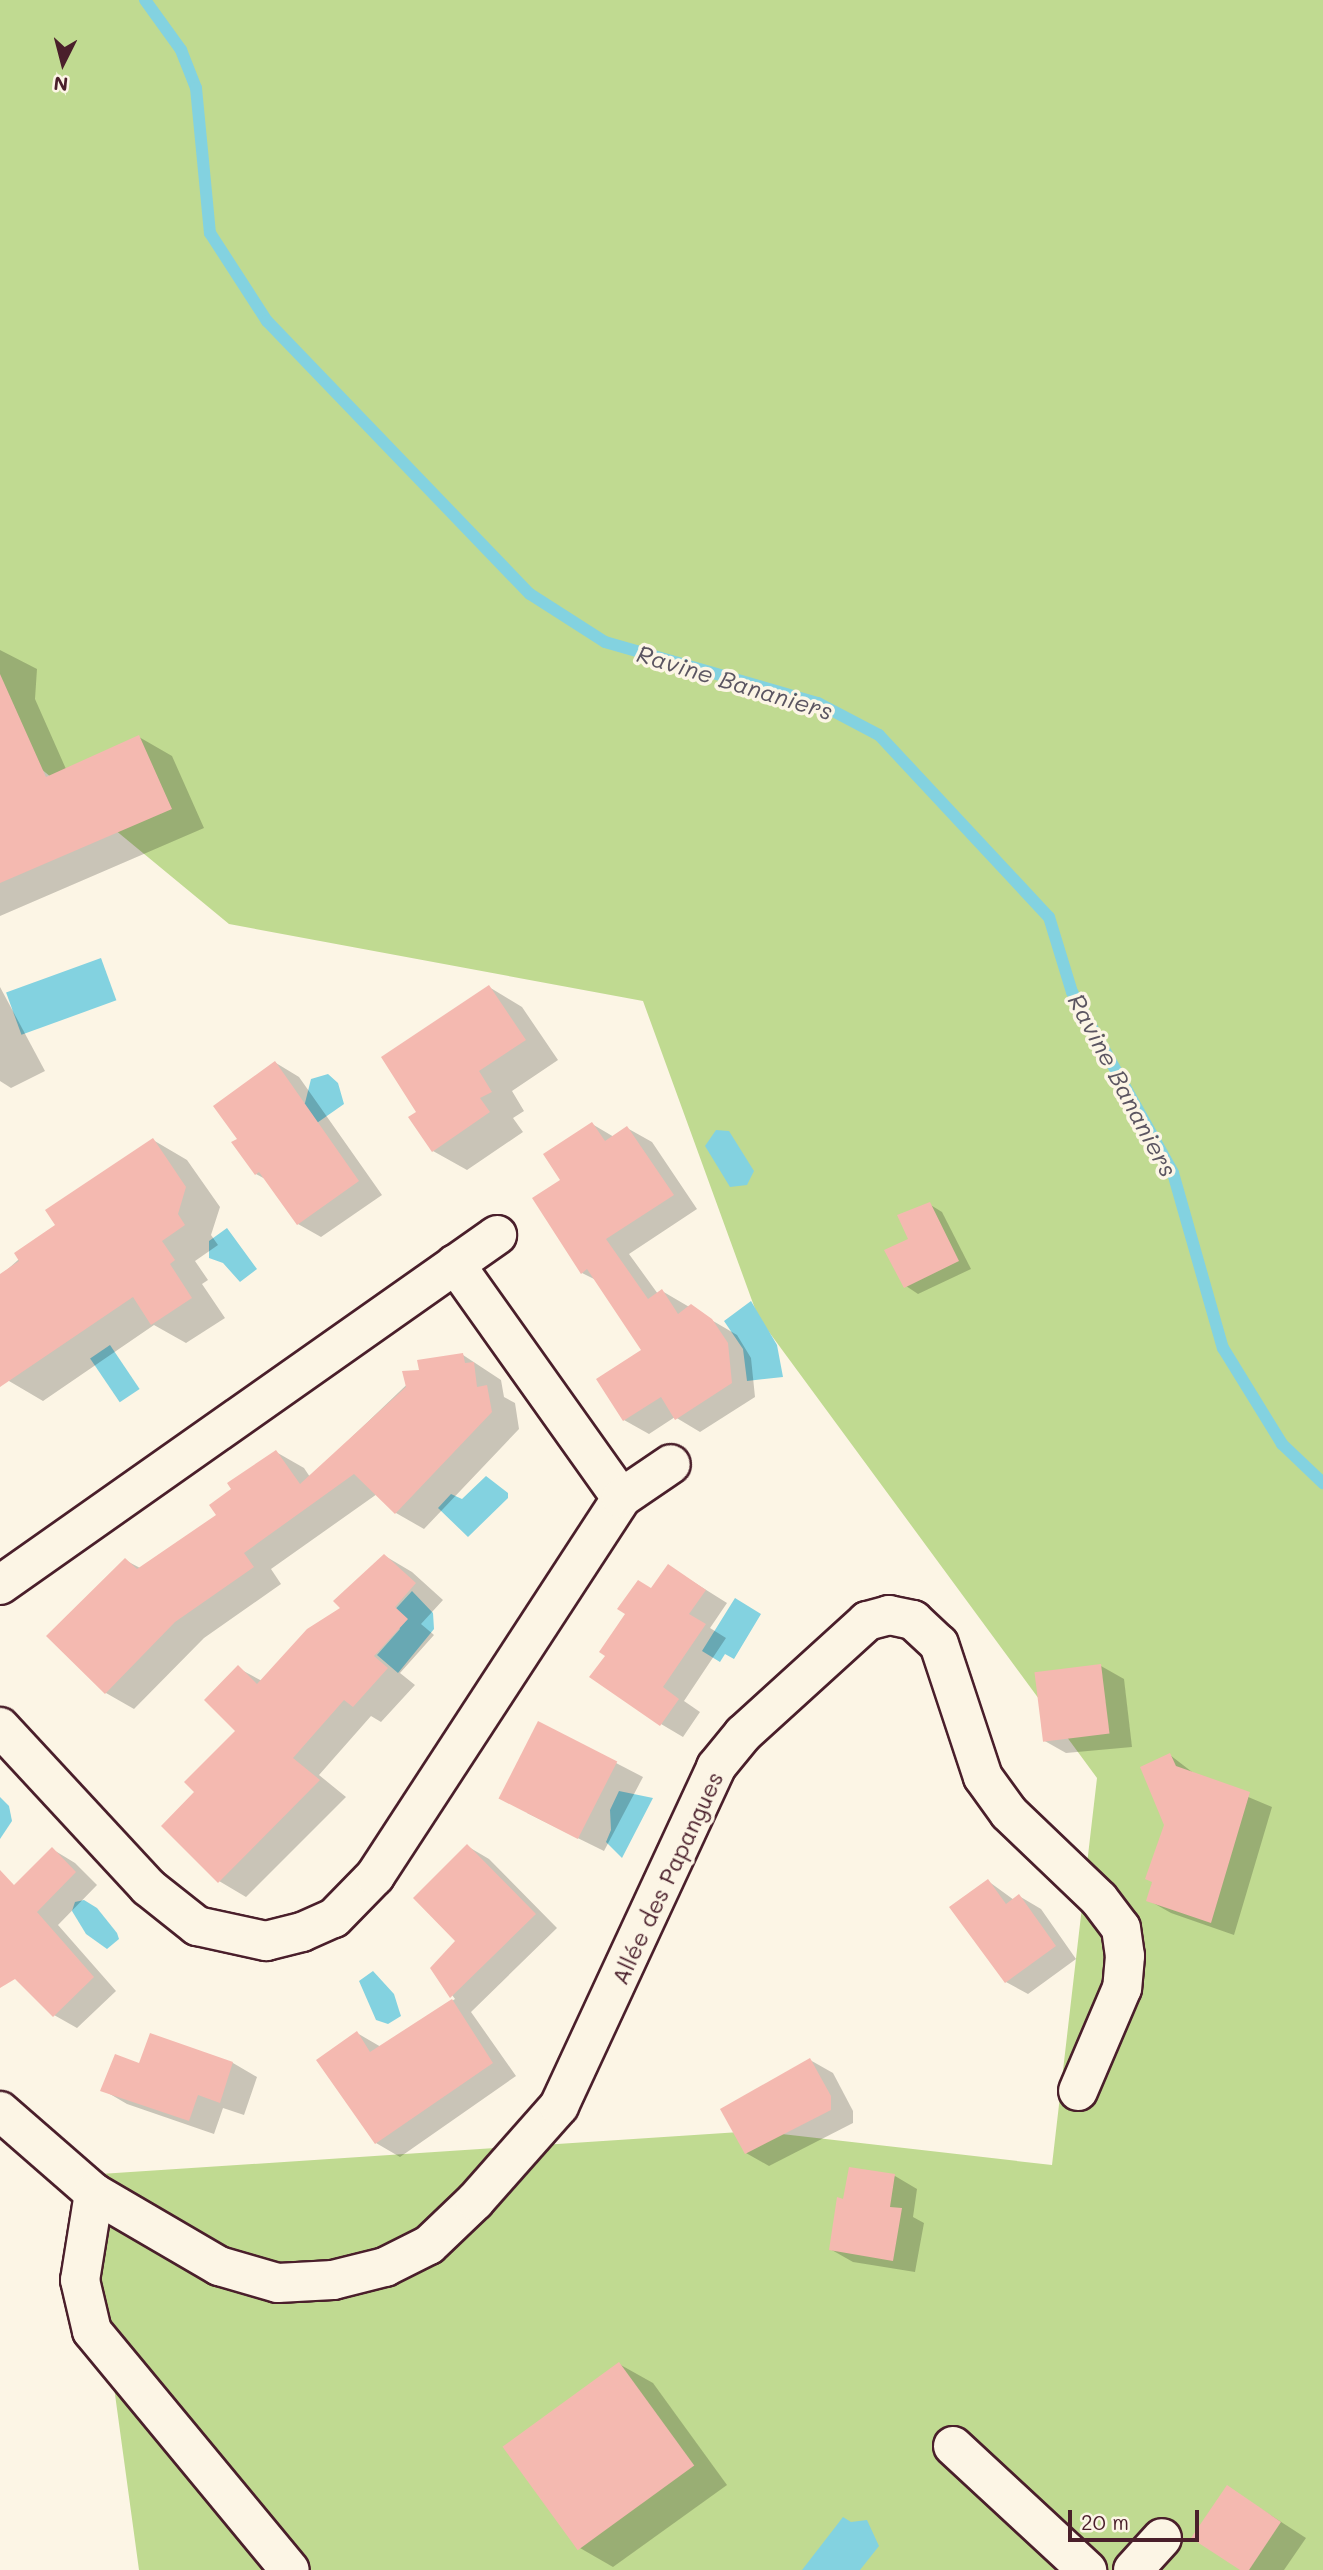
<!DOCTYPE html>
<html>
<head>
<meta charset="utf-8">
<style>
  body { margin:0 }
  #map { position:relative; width:1323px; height:2570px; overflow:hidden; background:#fcf5e5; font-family:Mali,sans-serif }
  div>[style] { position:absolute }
  .green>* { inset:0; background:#c0da91 }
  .water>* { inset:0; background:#83d2e0; transform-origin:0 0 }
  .shadow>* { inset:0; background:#0003 }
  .stream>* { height:12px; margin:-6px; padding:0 6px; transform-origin:6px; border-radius:6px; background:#83d2e0 }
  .building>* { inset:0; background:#f4b9b0; transform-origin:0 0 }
  .roads { filter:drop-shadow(2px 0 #4a1f2b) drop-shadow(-2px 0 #4a1f2b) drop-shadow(0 2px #4a1f2b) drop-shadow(0 -2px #4a1f2b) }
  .minor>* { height:38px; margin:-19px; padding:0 19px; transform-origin:19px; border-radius:19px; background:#fcf5e5 }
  span { translate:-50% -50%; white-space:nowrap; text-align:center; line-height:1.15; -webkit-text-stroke:7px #fcf5e5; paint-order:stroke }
  .street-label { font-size:23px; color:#4a1f2b }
  .water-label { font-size:24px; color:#5b5561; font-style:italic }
  .north { position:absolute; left:28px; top:28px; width:70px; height:70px; -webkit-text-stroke:5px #fcf5e5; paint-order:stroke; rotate:186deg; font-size:19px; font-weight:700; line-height:28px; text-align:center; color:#4a1f2b }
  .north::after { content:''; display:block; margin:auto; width:24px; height:32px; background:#4a1f2b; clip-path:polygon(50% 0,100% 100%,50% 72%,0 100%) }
  .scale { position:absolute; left:1068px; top:2510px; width:131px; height:32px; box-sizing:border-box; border:4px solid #4a1f2b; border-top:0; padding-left:9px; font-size:21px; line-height:24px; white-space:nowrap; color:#4a1f2b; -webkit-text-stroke:5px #fcf5e5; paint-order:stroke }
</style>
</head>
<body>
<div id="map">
  <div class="green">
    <div style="clip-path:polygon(0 0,1323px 0,1323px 2570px,139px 2570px,85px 2175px,755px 2131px,1052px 2165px,1097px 1778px,758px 1317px,643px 1001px,229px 924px,0 735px)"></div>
  </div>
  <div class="water">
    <div style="left:101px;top:958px;width:45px;height:101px;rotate:70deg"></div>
    <div style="clip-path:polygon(328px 1074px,338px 1083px,344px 1104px,284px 1146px,271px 1126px,305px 1103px,311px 1079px)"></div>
    <div style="clip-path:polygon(716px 1130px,729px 1131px,754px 1171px,747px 1185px,730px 1187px,705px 1146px)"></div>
    <div style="clip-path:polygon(227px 1228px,257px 1269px,240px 1282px,223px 1263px,209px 1258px,209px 1241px)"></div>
    <div style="clip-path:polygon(751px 1301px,777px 1345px,783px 1377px,747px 1381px,743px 1349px,724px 1321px)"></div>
    <div style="left:110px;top:1345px;width:53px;height:24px;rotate:56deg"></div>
    <div style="clip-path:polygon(486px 1476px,508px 1493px,508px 1498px,468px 1537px,438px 1508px,451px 1494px,462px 1499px)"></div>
    <div style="clip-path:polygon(412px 1591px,433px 1613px,434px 1629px,398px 1673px,377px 1655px,400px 1629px,390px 1615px)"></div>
    <div style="clip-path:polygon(735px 1598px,761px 1614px,734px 1659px,725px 1654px,720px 1662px,702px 1651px)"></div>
    <div style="clip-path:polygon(619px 1791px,653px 1798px,622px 1858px,606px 1842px,611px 1830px,610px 1810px)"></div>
    <div style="clip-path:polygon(0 1797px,9px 1806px,12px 1821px,0 1839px)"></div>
    <div style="clip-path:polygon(84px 1900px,97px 1908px,117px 1933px,119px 1939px,107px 1949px,86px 1934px,72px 1911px,75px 1902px)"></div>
    <div style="clip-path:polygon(373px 1971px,394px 1994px,399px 2010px,401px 2016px,388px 2024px,376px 2020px,359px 1981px)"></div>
    <div style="clip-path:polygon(843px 2517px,851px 2522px,867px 2520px,879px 2546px,860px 2570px,802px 2570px)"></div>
  </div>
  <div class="shadow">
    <div style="clip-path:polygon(0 650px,37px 669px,35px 699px,66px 769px,139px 737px,172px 756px,204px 828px,0 916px)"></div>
    <div style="clip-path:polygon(0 987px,45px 1071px,11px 1088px,0 1081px)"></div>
    <div style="clip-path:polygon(489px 987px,522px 1007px,558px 1060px,512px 1091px,524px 1111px,513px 1118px,523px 1132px,467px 1170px,433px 1151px,419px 1112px)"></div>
    <div style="clip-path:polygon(276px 1063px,299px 1077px,382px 1195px,321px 1237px,298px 1224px,267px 1180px,256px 1174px,239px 1139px)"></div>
    <div style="clip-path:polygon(592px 1124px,614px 1137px,627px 1128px,652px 1142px,697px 1209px,629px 1254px,658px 1294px,662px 1291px,737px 1335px,751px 1358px,755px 1397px,700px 1432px,675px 1417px,649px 1434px,624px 1420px,643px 1351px,598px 1281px,582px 1273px,562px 1181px)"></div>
    <div style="clip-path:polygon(153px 1140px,187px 1160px,220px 1207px,211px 1235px,218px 1245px,195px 1261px,208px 1280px,202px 1284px,225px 1318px,186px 1343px,154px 1325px,43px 1401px,9px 1381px,0 1368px,0 1276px)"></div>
    <div style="clip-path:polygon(929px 1204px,942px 1212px,971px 1269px,918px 1294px,906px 1286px,911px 1239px)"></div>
    <div style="clip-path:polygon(463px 1355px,501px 1380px,504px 1397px,515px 1403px,519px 1429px,424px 1529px,396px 1513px,377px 1494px,271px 1569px,281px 1584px,204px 1638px,134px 1709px,106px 1693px,48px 1636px,125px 1560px,140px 1568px,218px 1515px,276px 1452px,304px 1468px,310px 1477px,421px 1371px)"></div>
    <div style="clip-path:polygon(385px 1556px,412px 1572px,443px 1600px,421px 1624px,434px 1635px,400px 1673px,415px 1685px,381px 1722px,371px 1716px,319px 1775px,346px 1797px,246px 1897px,219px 1881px,196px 1792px,237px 1731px,238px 1668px,262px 1681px,343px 1608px)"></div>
    <div style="clip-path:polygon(668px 1566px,727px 1603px,710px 1628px,726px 1638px,684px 1701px,700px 1712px,683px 1737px,661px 1724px,652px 1590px)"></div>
    <div style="clip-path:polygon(1101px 1666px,1124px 1679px,1132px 1747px,1066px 1753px,1043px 1740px)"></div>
    <div style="clip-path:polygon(539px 1723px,643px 1777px,604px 1851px,527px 1813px)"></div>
    <div style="clip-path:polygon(1170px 1755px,1196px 1775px,1272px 1807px,1234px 1935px,1171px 1913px,1148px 1900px,1166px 1825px)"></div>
    <div style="clip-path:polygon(467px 1846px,489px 1859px,557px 1928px,471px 2012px,516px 2076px,400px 2157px,376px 2143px,357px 2033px,381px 2047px,455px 1999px,432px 1968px,457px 1941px)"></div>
    <div style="clip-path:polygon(52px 1849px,75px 1863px,97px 1885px,58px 1925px,116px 1991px,77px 2028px,54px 2015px,0 1962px,0 1901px)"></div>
    <div style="clip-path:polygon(988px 1881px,1014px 1900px,1019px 1896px,1041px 1909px,1076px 1959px,1028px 1994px,1006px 1982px)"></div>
    <div style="clip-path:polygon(151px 2036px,233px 2063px,257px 2077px,244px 2115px,223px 2108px,214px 2134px,127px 2104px,103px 2090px,140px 2065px)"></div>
    <div style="clip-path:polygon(810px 2060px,833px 2073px,853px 2111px,853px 2123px,769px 2166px,746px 2153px)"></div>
    <div style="clip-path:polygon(895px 2176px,917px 2189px,913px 2217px,924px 2223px,915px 2272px,853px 2262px,830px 2249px,845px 2201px)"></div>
    <div style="clip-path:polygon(619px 2364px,653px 2383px,727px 2485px,613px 2567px,580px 2548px)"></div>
    <div style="clip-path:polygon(1227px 2487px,1306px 2538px,1284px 2570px,1243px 2570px)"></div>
  </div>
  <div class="stream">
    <div style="left:145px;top:0;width:62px;rotate:54.2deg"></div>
    <div style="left:181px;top:50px;width:41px;rotate:68.5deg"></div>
    <div style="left:196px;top:88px;width:146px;rotate:84.5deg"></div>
    <div style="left:210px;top:233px;width:105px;rotate:57.1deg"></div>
    <div style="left:267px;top:321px;width:379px;rotate:46.1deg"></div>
    <div style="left:530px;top:594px;width:89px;rotate:32.6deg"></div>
    <div style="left:605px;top:642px;width:222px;rotate:16deg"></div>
    <div style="left:818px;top:703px;width:69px;rotate:27.7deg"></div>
    <div style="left:879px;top:735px;width:249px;rotate:47deg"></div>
    <div style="left:1049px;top:917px;width:78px;rotate:73deg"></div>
    <div style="left:1072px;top:992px;width:207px;rotate:60.8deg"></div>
    <div style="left:1173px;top:1173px;width:182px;rotate:74.1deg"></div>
    <div style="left:1223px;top:1348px;width:113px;rotate:58.4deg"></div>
    <div style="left:1282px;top:1444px;width:57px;rotate:43.6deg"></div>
  </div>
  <div class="building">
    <div style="clip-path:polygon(0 674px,46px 777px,139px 735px,172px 809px,0 883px)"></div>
    <div style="clip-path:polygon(489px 985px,526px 1040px,479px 1071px,492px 1092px,480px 1098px,490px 1112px,432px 1152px,408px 1117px,416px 1112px,381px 1057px)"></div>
    <div style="clip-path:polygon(275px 1061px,359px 1181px,297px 1225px,259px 1172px,255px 1175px,231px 1142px,237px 1139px,213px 1106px)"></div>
    <div style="clip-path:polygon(592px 1122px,605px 1141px,627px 1126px,674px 1195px,606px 1239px,648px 1299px,662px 1289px,678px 1314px,691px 1304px,712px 1319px,728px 1343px,732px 1383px,675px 1420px,661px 1397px,623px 1421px,596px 1379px,641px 1350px,587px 1269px,581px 1274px,532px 1198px,560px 1180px,543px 1154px)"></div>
    <div style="clip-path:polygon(153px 1138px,186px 1187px,178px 1214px,185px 1225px,162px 1241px,175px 1260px,170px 1264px,192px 1298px,151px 1325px,133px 1297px,0 1387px,0 1274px,19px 1261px,14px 1253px,55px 1225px,45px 1210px)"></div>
    <div style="clip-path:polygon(930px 1202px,959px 1261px,904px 1288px,884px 1250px,908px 1239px,897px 1215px)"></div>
    <div style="clip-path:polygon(463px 1353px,465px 1363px,474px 1362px,477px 1387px,487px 1385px,492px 1412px,395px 1514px,354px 1474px,244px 1553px,254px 1567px,175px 1622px,105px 1694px,46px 1636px,125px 1558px,137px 1569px,216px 1515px,209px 1505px,231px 1489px,227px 1483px,276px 1450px,300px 1484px,406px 1387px,402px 1371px,419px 1370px,417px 1360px)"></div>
    <div style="clip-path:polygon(384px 1554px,416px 1583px,395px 1607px,408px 1619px,374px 1656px,388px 1668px,353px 1707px,344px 1700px,293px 1758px,320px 1780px,218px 1883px,161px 1826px,194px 1792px,184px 1782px,235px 1731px,204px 1700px,238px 1665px,257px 1684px,307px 1629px,340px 1608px,333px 1601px)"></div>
    <div style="clip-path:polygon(668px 1564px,706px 1590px,689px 1614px,706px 1624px,663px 1687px,679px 1699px,660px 1726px,589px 1677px,605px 1656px,599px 1652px,625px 1614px,617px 1609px,638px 1580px,651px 1588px)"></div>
    <div style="left:1101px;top:1664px;width:70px;height:67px;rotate:83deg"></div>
    <div style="left:538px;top:1721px;width:89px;height:87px;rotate:27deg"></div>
    <div style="clip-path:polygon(1170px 1753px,1176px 1766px,1250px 1792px,1211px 1923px,1146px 1901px,1152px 1882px,1145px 1879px,1164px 1825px,1140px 1767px)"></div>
    <div style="clip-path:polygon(467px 1844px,536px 1914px,450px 1998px,430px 1968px,455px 1941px,413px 1898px)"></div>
    <div style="clip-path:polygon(52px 1847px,76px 1872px,37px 1912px,94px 1977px,53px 2017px,15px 1979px,0 1988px,0 1870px,14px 1885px)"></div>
    <div style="clip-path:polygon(988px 1879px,1006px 1904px,1019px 1894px,1056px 1946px,1005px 1983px,949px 1907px)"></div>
    <div style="clip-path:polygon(452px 1999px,493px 2063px,375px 2144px,316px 2060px,357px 2031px,370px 2052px)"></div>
    <div style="clip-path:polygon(150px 2033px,233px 2062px,220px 2103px,198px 2095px,189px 2121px,100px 2091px,115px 2054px,139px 2063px)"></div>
    <div style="clip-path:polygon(810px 2058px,831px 2096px,831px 2110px,745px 2154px,720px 2109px)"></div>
    <div style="clip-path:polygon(849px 2167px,895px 2174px,890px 2207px,902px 2208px,893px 2261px,829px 2250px,837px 2197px,843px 2199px)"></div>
    <div style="left:619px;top:2362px;width:128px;height:144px;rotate:54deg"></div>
    <div style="clip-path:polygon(1227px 2485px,1281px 2522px,1249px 2570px,1240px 2570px,1191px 2538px)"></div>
  </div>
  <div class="roads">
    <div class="minor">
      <div style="left:455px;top:1264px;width:287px;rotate:54.6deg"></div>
      <div style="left:0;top:1585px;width:608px;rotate:-35.15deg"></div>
      <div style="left:0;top:1727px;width:218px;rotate:47.2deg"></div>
      <div style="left:148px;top:1887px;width:63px;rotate:38.5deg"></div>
      <div style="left:197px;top:1926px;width:71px;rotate:12.3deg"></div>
      <div style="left:266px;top:1941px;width:37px;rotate:-14deg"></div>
      <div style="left:302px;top:1932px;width:35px;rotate:-24deg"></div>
      <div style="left:334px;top:1918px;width:59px;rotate:-45.7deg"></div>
      <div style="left:375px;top:1876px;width:451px;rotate:-56.9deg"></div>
      <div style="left:621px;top:1498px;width:60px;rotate:-34.2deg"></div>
      <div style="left:0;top:2111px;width:125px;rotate:41.1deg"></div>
      <div style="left:94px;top:2193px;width:145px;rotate:30.3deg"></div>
      <div style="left:219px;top:2266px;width:61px;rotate:16.1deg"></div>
      <div style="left:278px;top:2283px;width:55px;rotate:-3.1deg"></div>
      <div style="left:333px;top:2280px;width:54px;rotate:-14deg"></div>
      <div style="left:385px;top:2267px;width:49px;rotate:-26.6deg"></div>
      <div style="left:429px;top:2245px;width:64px;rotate:-43.7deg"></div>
      <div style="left:475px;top:2201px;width:127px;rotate:-48.5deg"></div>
      <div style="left:559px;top:2106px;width:374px;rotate:-65.1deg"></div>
      <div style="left:716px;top:1767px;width:43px;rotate:-50.7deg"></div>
      <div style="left:743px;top:1734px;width:168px;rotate:-42.3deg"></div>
      <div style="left:867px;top:1621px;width:23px;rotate:-15deg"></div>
      <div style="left:889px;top:1615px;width:25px;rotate:12deg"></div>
      <div style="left:913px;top:1620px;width:35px;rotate:43deg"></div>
      <div style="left:939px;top:1644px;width:140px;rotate:71.7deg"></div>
      <div style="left:983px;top:1777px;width:44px;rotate:54.2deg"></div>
      <div style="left:1009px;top:1813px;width:124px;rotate:43.7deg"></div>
      <div style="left:1099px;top:1899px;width:36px;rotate:53deg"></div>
      <div style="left:1121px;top:1928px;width:28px;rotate:82deg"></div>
      <div style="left:1125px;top:1956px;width:32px;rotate:95deg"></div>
      <div style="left:1122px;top:1988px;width:112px;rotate:113.1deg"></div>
      <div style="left:94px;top:2193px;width:88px;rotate:99.1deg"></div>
      <div style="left:80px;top:2280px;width:52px;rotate:76.8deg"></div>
      <div style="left:92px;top:2331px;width:310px;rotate:50.4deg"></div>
      <div style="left:953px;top:2446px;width:183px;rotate:42.8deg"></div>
      <div style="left:1133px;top:2570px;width:43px;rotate:-47.8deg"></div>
    </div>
  </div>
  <div class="street-label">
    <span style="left:667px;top:1878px;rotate:-65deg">Allée des Papangues</span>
  </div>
  <div class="water-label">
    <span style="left:735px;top:682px;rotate:17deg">Ravine Bananiers</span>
    <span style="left:1123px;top:1085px;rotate:62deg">Ravine Bananiers</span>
  </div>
  <div class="north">N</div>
  <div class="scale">20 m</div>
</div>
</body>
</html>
